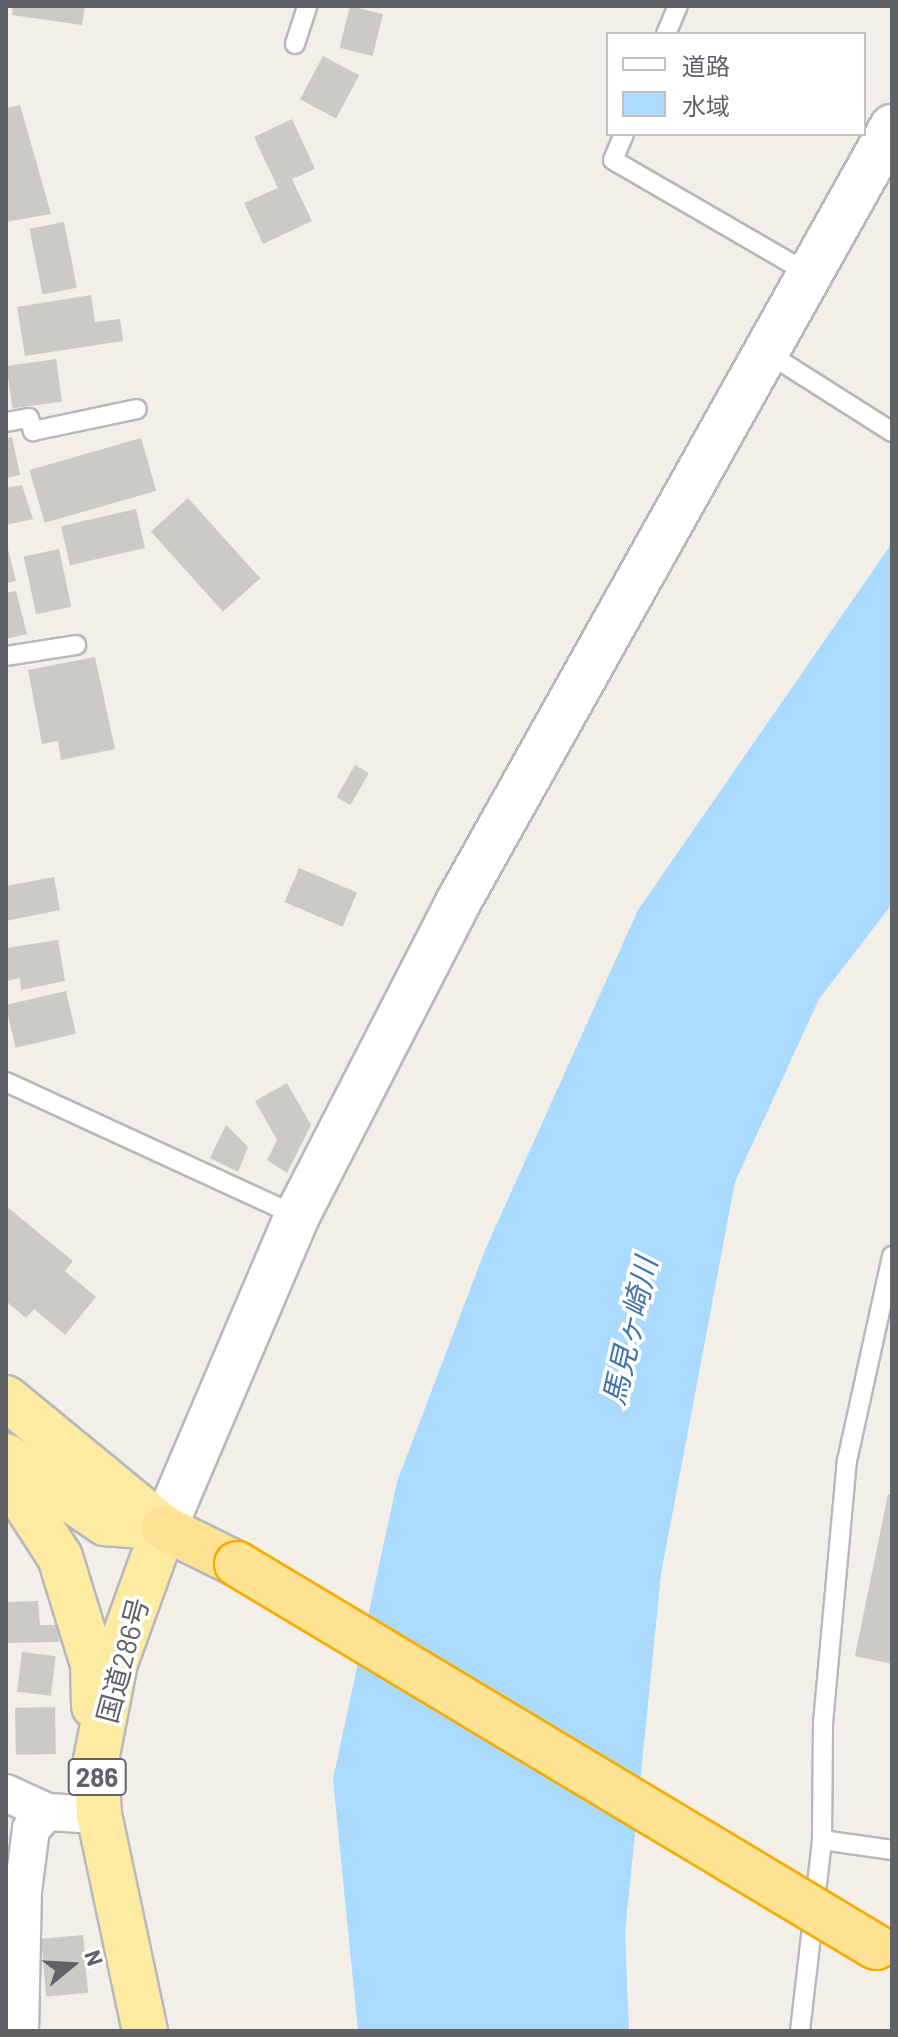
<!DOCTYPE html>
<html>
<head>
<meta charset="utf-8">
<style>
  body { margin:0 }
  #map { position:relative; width:898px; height:2037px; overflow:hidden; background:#f1efe8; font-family:Barlow,"Noto Sans JP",sans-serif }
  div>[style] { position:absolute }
  .water>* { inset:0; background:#aadaff }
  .building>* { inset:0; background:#cccac5; transform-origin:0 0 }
  .roads { filter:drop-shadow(2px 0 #b5b8bc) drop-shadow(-2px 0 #b5b8bc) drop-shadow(0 2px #b5b8bc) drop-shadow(0 -2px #b5b8bc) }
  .service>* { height:18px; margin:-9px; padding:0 9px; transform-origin:9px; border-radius:9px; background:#fff }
  .minor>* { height:36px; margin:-18px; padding:0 18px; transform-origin:18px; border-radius:18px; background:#fff }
  .tertiary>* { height:44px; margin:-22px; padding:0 22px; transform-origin:22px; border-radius:22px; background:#fff }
  .trunk>* { height:44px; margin:-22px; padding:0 22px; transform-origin:22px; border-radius:22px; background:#feeaa1 }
  .motorway>* { height:44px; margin:-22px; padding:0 22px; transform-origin:22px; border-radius:22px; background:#fde293 }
  .bridges { filter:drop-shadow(2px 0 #f9ab00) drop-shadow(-2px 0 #f9ab00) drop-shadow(0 2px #f9ab00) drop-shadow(0 -2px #f9ab00) }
  .motorway-bridge>* { height:44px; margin:-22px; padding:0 22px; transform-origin:22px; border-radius:22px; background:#fde293 }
  span { translate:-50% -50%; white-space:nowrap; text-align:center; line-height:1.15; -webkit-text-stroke:7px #fff; paint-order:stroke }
  .shield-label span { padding:2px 6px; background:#fff; border:2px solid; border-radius:6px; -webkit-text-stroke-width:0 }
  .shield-label { font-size:26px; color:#5f6368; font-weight:700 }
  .street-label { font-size:28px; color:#5f6368 }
  .water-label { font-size:30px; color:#4174aa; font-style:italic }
  .frame { position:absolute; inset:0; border:8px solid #5f6368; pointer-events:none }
  .legend { position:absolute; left:606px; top:32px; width:260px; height:104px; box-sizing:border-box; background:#fff; border:2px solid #bfc1c3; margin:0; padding:10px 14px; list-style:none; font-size:24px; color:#5f6368 }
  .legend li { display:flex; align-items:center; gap:16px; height:40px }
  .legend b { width:40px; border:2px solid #bfc1c3 }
  .north { position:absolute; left:32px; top:1925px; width:80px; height:80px; -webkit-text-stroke:6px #fff; paint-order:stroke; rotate:72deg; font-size:22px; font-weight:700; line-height:32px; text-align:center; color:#5f6368 }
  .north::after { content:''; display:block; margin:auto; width:28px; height:36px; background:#5f6368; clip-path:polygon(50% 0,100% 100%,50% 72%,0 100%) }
</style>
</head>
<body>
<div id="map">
  <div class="water">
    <div style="clip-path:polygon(892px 543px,892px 904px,819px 999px,735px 1182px,661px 1574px,625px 1933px,629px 2031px,358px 2031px,333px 1779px,397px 1482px,485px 1250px,638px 910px)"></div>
  </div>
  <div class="building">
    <div style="clip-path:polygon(13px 6px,85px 6px,82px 25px,12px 15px)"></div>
    <div style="left:350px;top:6px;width:34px;height:43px;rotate:14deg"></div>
    <div style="left:323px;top:56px;width:41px;height:49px;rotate:28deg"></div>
    <div style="clip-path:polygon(20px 105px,51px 214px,6px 222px,6px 108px)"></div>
    <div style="clip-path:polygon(292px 119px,315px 169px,292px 179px,312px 221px,263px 244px,244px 203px,278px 188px,254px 137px)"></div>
    <div style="left:64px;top:222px;width:67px;height:35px;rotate:79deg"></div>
    <div style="clip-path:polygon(91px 295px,95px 322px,120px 319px,123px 341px,25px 356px,17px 307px)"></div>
    <div style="left:56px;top:359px;width:43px;height:50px;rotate:82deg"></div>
    <div style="clip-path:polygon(12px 437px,20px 475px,6px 478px,6px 438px)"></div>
    <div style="left:141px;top:438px;width:55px;height:116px;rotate:74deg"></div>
    <div style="clip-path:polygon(22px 485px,33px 519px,6px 525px,6px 488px)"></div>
    <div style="left:188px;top:498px;width:108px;height:50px;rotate:48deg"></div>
    <div style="left:136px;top:509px;width:40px;height:77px;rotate:77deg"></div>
    <div style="clip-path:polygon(7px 545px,16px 581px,6px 583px,6px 546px)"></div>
    <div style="left:59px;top:549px;width:59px;height:36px;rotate:78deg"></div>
    <div style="clip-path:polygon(16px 591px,27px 634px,6px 639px,6px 593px)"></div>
    <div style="clip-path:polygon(95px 657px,115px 749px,61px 760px,58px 741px,42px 744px,28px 670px)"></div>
    <div style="left:355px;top:765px;width:16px;height:37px;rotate:30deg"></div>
    <div style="left:299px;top:868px;width:63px;height:37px;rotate:23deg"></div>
    <div style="clip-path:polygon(54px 877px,60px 910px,6px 921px,6px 886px)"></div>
    <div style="clip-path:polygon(58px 940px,65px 981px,21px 990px,20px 978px,6px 981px,6px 948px)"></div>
    <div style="left:66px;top:991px;width:44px;height:62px;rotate:77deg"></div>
    <div style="clip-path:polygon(287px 1083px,311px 1125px,287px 1173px,267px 1160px,277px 1140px,255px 1101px)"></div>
    <div style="clip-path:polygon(226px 1125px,248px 1147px,238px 1172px,210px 1158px)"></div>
    <div style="clip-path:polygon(6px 1206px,73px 1261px,65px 1271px,96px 1297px,65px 1335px,34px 1309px,26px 1318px,6px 1301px)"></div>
    <div style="clip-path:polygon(888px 1494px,892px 1495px,892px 1664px,855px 1656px)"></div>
    <div style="clip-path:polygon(38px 1601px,40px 1625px,58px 1625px,59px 1642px,6px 1643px,6px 1602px)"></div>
    <div style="left:22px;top:1652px;width:34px;height:40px;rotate:7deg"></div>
    <div style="left:55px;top:1707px;width:47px;height:40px;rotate:89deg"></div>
    <div style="left:83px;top:1935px;width:58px;height:42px;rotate:85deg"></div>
  </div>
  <div class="roads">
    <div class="service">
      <div style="left:666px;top:34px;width:30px;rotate:-67deg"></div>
      <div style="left:295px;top:44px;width:40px;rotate:-72deg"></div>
      <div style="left:624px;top:134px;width:28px;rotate:113deg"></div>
      <div style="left:613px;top:160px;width:228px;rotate:30.1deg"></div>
      <div style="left:766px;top:352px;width:149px;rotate:32.4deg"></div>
      <div style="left:6px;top:422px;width:23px;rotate:-10deg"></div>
      <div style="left:29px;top:418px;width:14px;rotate:73deg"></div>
      <div style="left:33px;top:431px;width:106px;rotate:-11.9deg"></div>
      <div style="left:6px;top:656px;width:71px;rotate:-8.9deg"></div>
      <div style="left:6px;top:1082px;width:320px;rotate:24.7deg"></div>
      <div style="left:822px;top:1840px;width:71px;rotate:8.1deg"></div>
      <div style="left:800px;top:2031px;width:192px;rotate:-83.4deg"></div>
      <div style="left:822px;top:1840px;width:117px;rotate:-89.5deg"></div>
      <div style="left:823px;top:1723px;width:263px;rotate:-84.8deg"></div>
      <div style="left:847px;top:1461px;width:210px;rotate:-77.6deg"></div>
    </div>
    <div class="minor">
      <div style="left:6px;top:1793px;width:45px;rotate:24.9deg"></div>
      <div style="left:47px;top:1812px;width:52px;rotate:3.3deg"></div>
      <div style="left:20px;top:2031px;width:140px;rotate:-88.8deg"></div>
      <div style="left:23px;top:1891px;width:63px;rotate:-82.6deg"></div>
      <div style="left:31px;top:1829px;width:23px;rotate:-47deg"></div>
    </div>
    <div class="tertiary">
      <div style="left:164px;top:1528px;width:339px;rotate:-66.9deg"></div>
      <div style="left:297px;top:1216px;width:348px;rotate:-62.8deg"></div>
      <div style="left:456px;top:906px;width:893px;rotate:-60.76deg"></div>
    </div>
    <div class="trunk">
      <div style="left:6px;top:1398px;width:205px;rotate:39.4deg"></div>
      <div style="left:6px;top:1456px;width:120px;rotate:34.1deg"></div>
      <div style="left:105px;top:1523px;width:59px;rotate:4.8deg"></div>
      <div style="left:6px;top:1474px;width:99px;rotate:57deg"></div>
      <div style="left:60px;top:1557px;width:112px;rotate:72.9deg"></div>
      <div style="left:93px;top:1664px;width:42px;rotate:88.6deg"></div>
      <div style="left:145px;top:2031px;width:221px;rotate:-102deg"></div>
      <div style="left:99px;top:1815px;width:55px;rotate:-93.1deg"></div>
      <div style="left:96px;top:1760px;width:99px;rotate:-78.9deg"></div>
      <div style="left:115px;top:1663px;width:144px;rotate:-70.1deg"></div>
    </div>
    <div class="motorway">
      <div style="left:164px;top:1528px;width:81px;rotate:26.3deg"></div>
    </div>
  </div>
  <div class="bridges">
    <div class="motorway-bridge">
      <div style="left:237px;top:1564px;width:745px;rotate:30.94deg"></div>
    </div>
  </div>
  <div class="shield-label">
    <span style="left:97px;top:1777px">286</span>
  </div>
  <div class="street-label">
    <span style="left:122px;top:1660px;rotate:-75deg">国道286号</span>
  </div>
  <div class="water-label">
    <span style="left:629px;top:1331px;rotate:-77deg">馬見ヶ崎川</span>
  </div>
  <div class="frame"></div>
  <ul class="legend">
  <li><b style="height:10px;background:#fff"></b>道路</li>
  <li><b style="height:22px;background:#aadaff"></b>水域</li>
  </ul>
  <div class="north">N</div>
</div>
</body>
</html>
